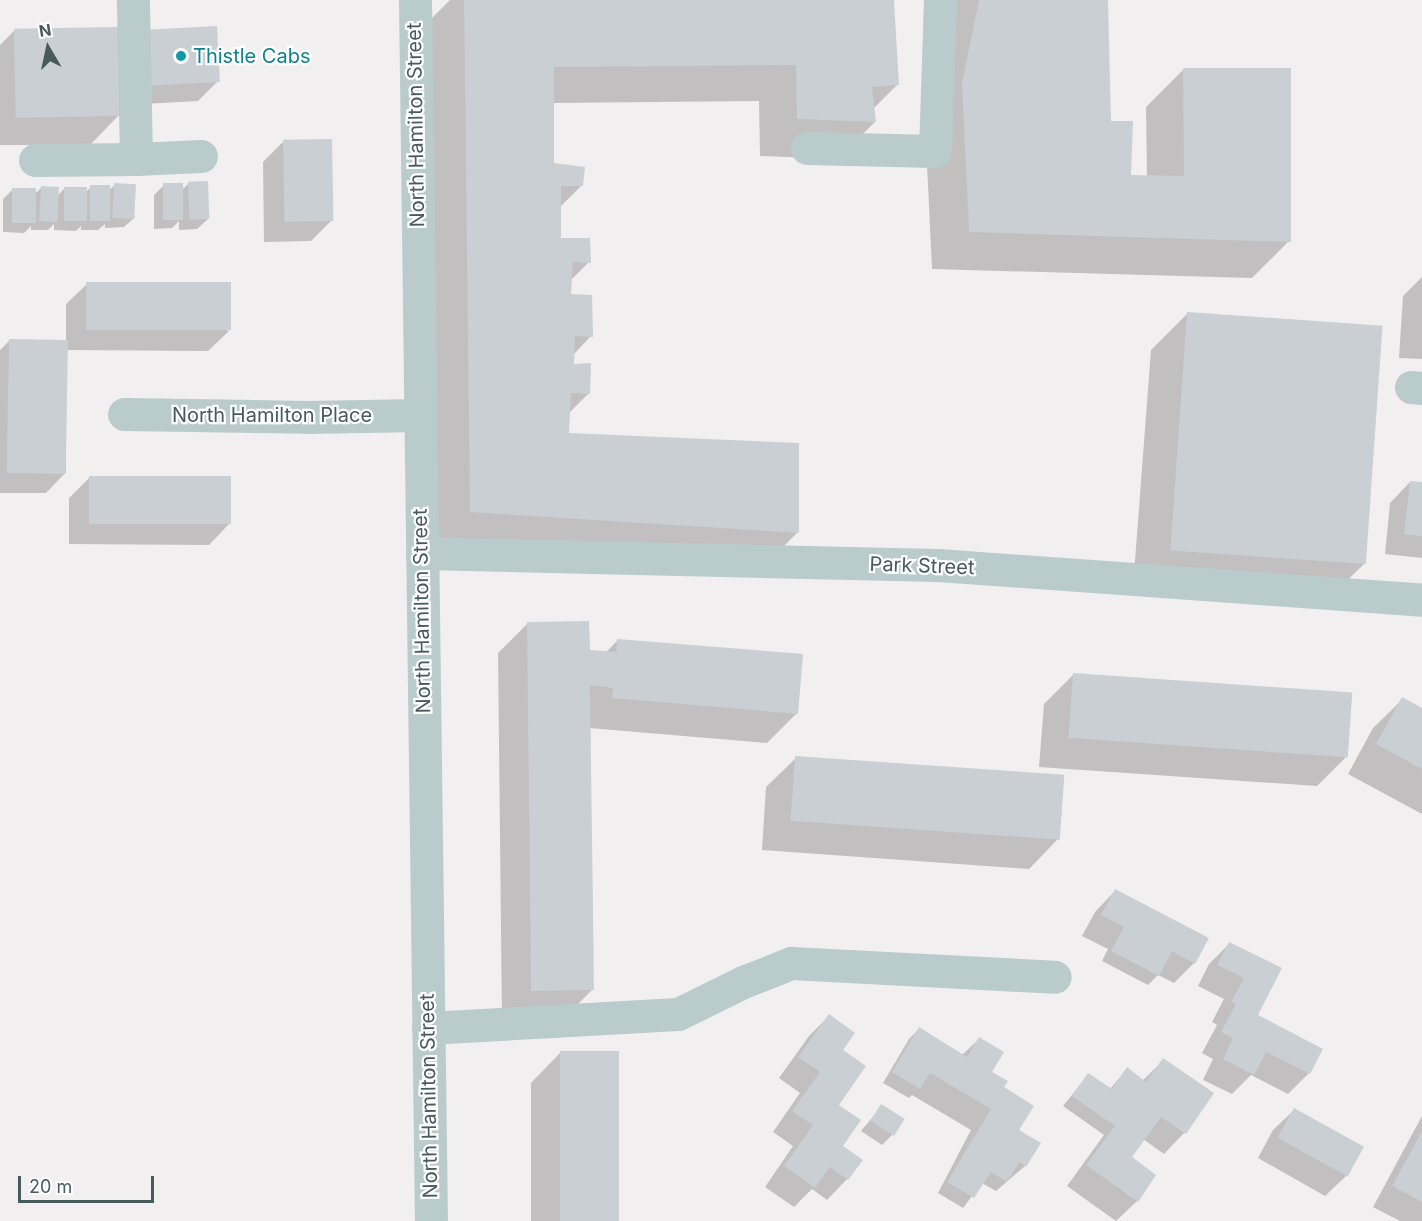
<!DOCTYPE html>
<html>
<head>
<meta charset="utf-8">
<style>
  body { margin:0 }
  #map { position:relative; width:1422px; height:1221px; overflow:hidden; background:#f2eff0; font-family:Inter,sans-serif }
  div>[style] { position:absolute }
  .shadow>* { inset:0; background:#0003 }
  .building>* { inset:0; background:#c9cfd2; transform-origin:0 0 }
  .minor>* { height:33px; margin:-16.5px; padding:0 16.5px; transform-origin:16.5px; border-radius:16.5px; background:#bacbcc }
  .dots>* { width:16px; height:16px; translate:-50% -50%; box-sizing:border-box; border:3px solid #fff; border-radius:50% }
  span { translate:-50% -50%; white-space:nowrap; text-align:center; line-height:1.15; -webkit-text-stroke:4.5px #fff; paint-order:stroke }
  .culture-label { font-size:20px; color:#0d838f }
  .left { translate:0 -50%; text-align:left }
  .street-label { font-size:20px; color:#475b5d }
  .north { position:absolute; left:18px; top:18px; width:60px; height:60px; -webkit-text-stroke:4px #fff; paint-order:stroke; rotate:351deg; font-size:16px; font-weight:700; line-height:24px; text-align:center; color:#475b5d }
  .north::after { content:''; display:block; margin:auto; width:21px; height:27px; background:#475b5d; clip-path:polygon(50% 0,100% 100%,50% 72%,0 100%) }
  .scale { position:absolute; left:18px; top:1176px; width:136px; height:27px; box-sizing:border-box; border:3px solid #475b5d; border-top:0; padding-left:8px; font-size:18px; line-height:21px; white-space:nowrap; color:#475b5d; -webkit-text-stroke:4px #fff; paint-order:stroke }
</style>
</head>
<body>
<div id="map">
  <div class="shadow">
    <div style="clip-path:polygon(450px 0,893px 0,898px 84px,873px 109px,875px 122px,837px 159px,760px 156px,759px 101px,552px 103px,553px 165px,582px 185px,560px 207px,560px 239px,589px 262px,570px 281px,570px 295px,591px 336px,573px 355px,572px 365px,589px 393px,569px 413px,568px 435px,798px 532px,760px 570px,434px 549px,427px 23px)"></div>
    <div style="clip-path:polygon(957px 0,1107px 0,1110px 122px,1129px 177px,1147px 177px,1146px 107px,1183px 70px,1289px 241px,1252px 278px,932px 269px,925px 122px,948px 9px)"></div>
    <div style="clip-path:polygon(216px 28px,218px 81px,198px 101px,125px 105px)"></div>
    <div style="clip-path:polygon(15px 30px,119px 115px,90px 145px,0 145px,0 45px)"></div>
    <div style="clip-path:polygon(284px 141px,331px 221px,311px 241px,264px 242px,263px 162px)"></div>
    <div style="clip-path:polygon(188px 184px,208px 219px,197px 229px,179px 230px,179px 221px,172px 228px,154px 229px,154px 195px,164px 185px,182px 190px)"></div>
    <div style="clip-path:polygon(115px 185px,135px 217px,124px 227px,105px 228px,105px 224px,98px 230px,81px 230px,81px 226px,76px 231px,54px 230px,54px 224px,48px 230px,31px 230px,31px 226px,24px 233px,3px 232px,3px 199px,13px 189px,34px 195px,41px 188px,58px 195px,65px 188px,86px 192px,91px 187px,108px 191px)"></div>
    <div style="clip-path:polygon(1422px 277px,1422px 359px,1399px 358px,1403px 296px)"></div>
    <div style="clip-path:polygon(87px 284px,229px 331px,208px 351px,66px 350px,66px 472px,46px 493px,0 493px,0 350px,9px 341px,66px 341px,66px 304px)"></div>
    <div style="clip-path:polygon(1188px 313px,1364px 564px,1326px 601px,1133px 587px,1151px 350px)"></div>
    <div style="clip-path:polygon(89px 478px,229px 524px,209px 545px,69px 544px,69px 498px)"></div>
    <div style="clip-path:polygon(1410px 482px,1422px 483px,1422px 558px,1385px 554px,1390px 503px)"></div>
    <div style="clip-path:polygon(527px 624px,588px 654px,605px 653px,617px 641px,797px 713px,767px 743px,589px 728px,593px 989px,563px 1019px,502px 1020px,498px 653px)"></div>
    <div style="clip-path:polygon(1073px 675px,1346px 757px,1317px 786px,1039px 767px,1044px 704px)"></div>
    <div style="clip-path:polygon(1403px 699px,1422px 709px,1422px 814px,1348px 774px,1373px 728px)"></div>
    <div style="clip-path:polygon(796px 758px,1058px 839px,1029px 869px,762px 850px,766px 787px)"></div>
    <div style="clip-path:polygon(1115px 891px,1194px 963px,1174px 983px,1158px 975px,1148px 985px,1102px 961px,1108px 949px,1082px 936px,1095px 912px)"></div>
    <div style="clip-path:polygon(1230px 943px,1280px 969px,1256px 1016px,1321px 1050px,1309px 1073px,1288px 1094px,1251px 1075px,1232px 1094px,1203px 1080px,1213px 1059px,1202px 1053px,1217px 1025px,1212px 1022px,1224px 999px,1198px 986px,1209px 964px)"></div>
    <div style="clip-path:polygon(829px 1016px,841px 1051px,837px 1106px,841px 1146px,847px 1179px,827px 1200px,812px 1189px,794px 1207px,765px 1187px,793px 1146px,773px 1132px,800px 1093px,779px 1078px,809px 1036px)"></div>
    <div style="clip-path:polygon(919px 1029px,962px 1055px,979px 1039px,990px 1072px,1001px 1088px,1017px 1131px,1025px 1166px,996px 1191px,982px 1183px,963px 1208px,938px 1193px,971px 1130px,912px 1095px,909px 1098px,883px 1083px,909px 1039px)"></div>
    <div style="clip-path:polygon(560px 1053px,618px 1221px,531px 1221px,531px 1083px)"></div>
    <div style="clip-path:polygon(1164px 1060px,1212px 1093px,1184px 1133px,1164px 1154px,1143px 1139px,1130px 1158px,1137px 1201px,1116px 1221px,1067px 1186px,1104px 1135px,1063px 1106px,1088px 1075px,1110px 1089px,1127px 1069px,1142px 1081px)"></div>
    <div style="clip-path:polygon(882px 1106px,892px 1135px,882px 1145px,861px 1131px)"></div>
    <div style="clip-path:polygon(1294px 1110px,1346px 1176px,1325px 1196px,1258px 1158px,1273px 1130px)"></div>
    <div style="clip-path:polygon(1422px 1116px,1422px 1221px,1400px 1221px,1373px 1207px)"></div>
  </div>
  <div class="building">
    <div style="clip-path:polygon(464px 0,894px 0,899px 85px,872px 87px,876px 122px,797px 119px,796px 65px,554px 67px,554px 163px,585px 167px,583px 186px,561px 186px,561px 238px,590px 238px,591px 263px,573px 262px,571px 294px,592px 295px,593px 337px,575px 336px,574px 364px,591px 363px,590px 394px,571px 393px,569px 433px,799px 443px,799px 533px,470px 512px)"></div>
    <div style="clip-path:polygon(979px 0,1108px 0,1111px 121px,1133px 121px,1131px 175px,1184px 176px,1183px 68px,1291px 68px,1291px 242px,969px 232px,962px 83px)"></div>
    <div style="left:217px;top:26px;width:56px;height:75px;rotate:87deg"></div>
    <div style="left:120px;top:27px;width:89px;height:106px;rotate:89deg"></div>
    <div style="left:332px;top:139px;width:82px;height:49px;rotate:89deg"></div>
    <div style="left:208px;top:181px;width:38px;height:20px;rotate:88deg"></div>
    <div style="left:114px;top:183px;width:22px;height:35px;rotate:3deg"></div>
    <div style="left:163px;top:183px;width:20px;height:37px"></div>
    <div style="left:90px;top:185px;width:20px;height:36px"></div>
    <div style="left:41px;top:186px;width:18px;height:35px;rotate:3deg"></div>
    <div style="left:64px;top:187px;width:23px;height:34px"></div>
    <div style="left:12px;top:188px;width:24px;height:35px"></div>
    <div style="left:86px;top:282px;width:145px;height:48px"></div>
    <div style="left:1187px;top:312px;width:196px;height:239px;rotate:4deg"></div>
    <div style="left:9px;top:339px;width:59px;height:134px;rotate:1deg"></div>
    <div style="left:89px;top:476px;width:142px;height:48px"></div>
    <div style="clip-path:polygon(1410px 481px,1422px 482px,1422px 536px,1404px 534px)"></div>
    <div style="clip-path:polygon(589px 621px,590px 650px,616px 652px,617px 639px,803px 654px,798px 714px,612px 698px,613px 688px,590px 685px,594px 990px,531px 991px,527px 622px)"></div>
    <div style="left:1073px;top:673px;width:280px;height:65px;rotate:4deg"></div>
    <div style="clip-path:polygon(1402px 697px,1422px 708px,1422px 769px,1376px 744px)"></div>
    <div style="left:795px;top:756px;width:270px;height:65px;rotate:4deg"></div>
    <div style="clip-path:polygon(1115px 889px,1209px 938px,1195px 964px,1172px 951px,1159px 976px,1111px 951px,1124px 927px,1101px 915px)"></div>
    <div style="clip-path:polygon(1229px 942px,1282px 968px,1258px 1015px,1323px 1049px,1310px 1074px,1266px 1052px,1254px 1075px,1223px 1059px,1233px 1038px,1221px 1032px,1236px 1004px,1231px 1002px,1244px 978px,1217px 965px)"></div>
    <div style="clip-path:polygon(829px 1014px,855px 1033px,843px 1050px,866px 1066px,839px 1105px,861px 1120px,843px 1146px,863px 1160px,848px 1180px,830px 1167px,815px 1188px,784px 1166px,813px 1125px,792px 1111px,820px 1072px,798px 1057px)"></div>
    <div style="clip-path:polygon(919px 1027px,967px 1057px,979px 1037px,1004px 1052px,992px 1072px,1008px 1081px,1004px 1087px,1034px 1106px,1019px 1130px,1041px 1143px,1026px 1167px,1019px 1162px,1007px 1182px,991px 1172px,974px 1198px,947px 1182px,991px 1109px,930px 1073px,920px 1089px,892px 1072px)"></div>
    <div style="left:560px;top:1051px;width:59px;height:170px"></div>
    <div style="clip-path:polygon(1163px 1058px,1214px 1093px,1186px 1134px,1161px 1117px,1132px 1157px,1156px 1175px,1138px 1202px,1086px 1165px,1115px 1126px,1072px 1096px,1088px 1073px,1112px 1089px,1127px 1067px,1146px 1082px)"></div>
    <div style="left:881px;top:1104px;width:28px;height:20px;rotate:32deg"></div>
    <div style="left:1294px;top:1108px;width:80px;height:34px;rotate:29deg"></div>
    <div style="clip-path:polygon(1422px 1131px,1422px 1202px,1392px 1186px)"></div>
  </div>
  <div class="minor">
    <div style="left:415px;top:0;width:1221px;rotate:89.25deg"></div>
    <div style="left:807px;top:148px;width:128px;rotate:1.3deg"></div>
    <div style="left:935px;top:151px;width:151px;rotate:-88.1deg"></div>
    <div style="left:136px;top:159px;width:65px;rotate:-2.6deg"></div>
    <div style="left:35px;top:160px;width:101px;rotate:-0.6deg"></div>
    <div style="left:136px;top:159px;width:159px;rotate:-91.1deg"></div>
    <div style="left:1411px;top:387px;width:11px;rotate:5deg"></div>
    <div style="left:124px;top:414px;width:183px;rotate:0.9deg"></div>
    <div style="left:307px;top:417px;width:113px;rotate:-1deg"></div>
    <div style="left:422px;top:553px;width:516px;rotate:1.33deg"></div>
    <div style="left:938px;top:565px;width:485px;rotate:4.1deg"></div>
    <div style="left:428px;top:1028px;width:250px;rotate:-3.2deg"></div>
    <div style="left:678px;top:1014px;width:72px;rotate:-26.2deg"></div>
    <div style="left:743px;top:982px;width:52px;rotate:-21.6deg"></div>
    <div style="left:791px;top:963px;width:264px;rotate:3deg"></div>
  </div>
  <div class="dots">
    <div style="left:181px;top:56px;background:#0f9aa8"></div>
  </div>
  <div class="culture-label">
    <span class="left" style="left:193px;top:56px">Thistle Cabs</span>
  </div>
  <div class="street-label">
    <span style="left:416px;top:125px;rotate:-91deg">North Hamilton Street</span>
    <span style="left:272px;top:415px">North Hamilton Place</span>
    <span style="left:922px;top:566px;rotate:2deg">Park Street</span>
    <span style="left:422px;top:611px;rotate:-91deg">North Hamilton Street</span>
    <span style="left:429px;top:1096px;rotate:-91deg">North Hamilton Street</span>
  </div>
  <div class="north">N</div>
  <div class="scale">20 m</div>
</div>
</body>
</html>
